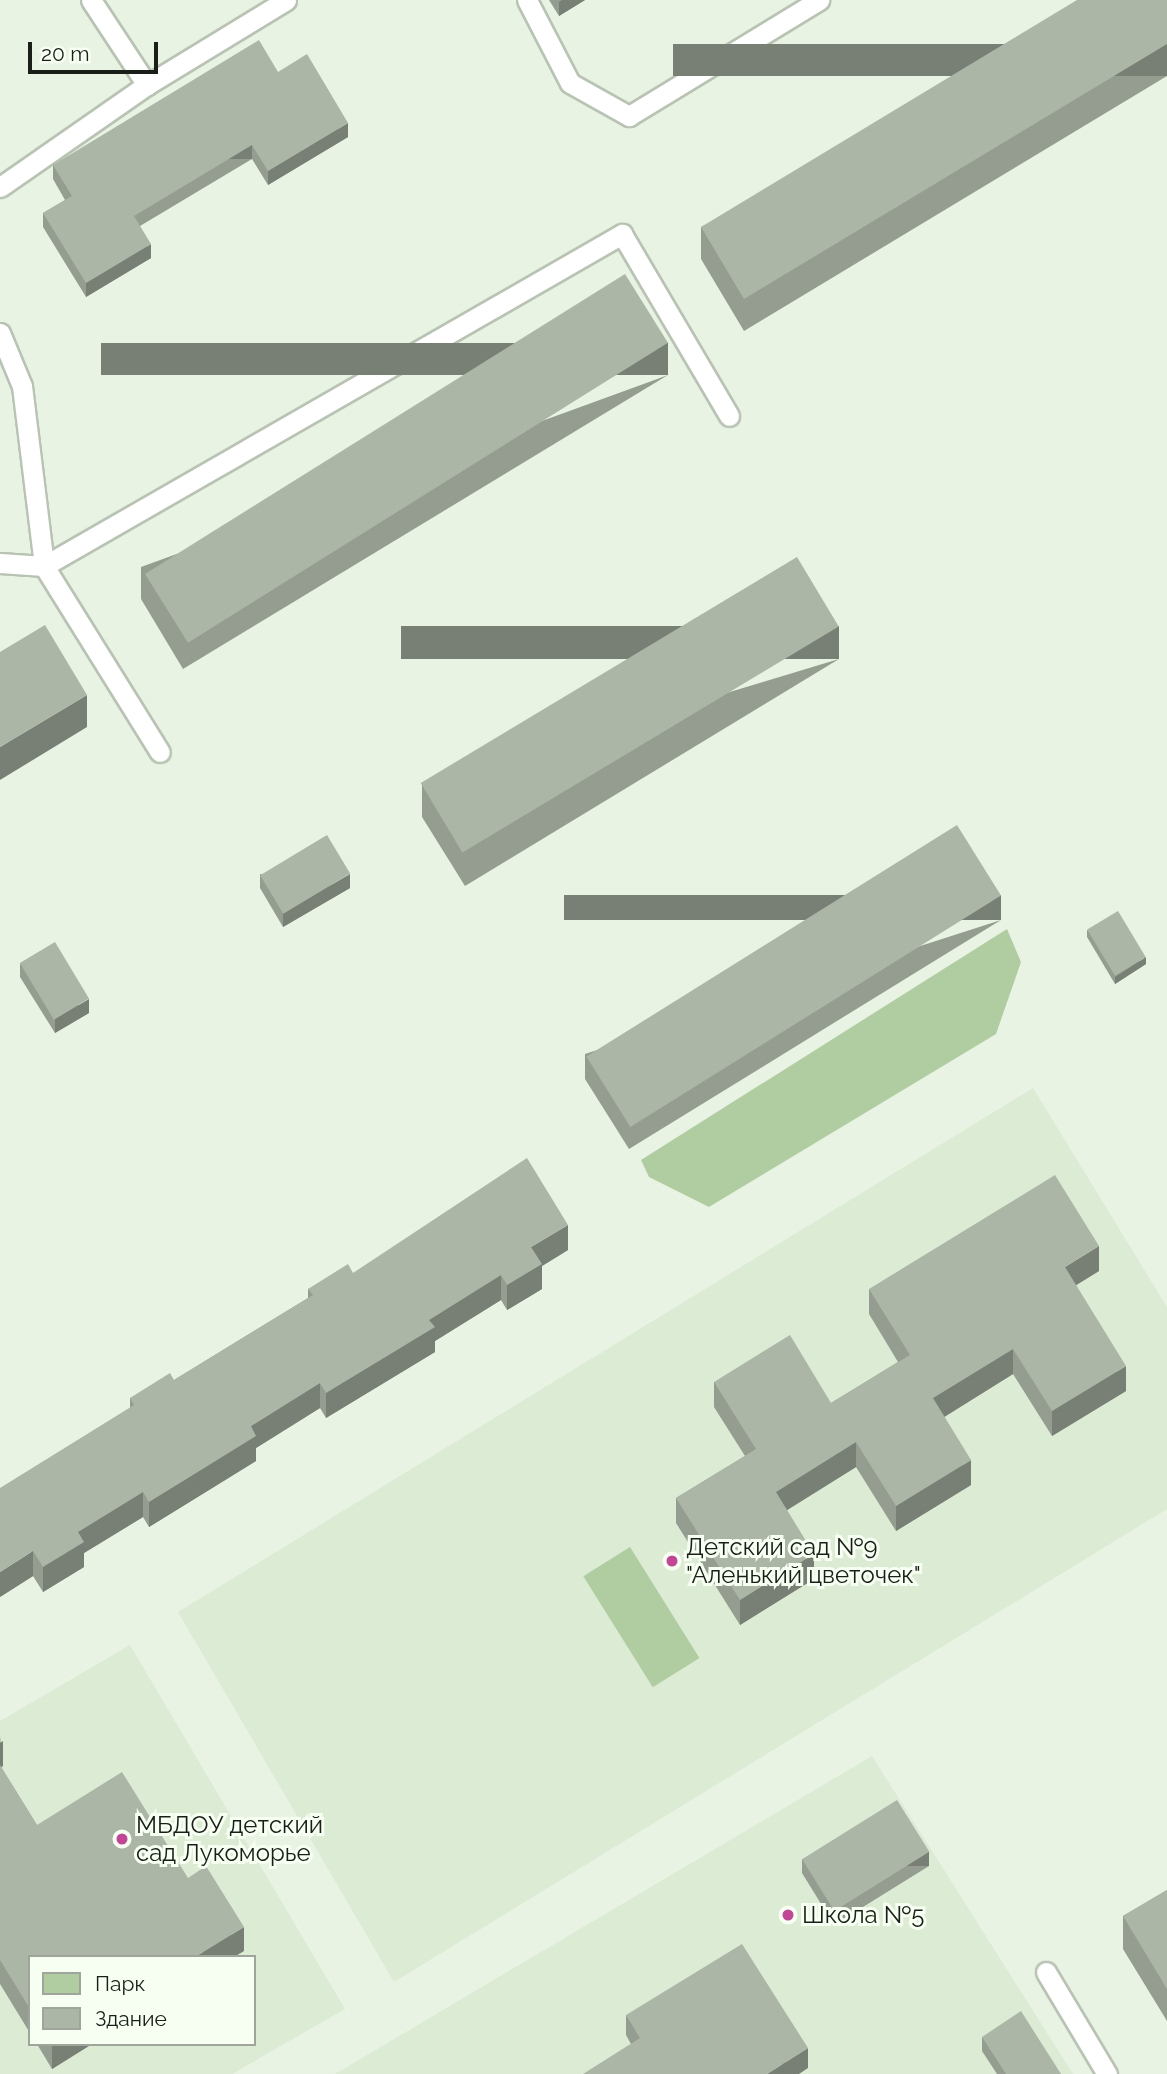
<!DOCTYPE html>
<html>
<head>
<meta charset="utf-8">
<style>
  body { margin:0 }
  #map { position:relative; width:1167px; height:2074px; overflow:hidden; background:#e8f3e3; font-family:Raleway,sans-serif }
  div>[style] { position:absolute }
  .built>* { inset:0; background:#dcebd4 }
  .green>* { inset:0; background:#b0cca1; transform-origin:0 0 }
  .roads { filter:drop-shadow(2px 0 #b9c3b4) drop-shadow(-2px 0 #b9c3b4) drop-shadow(0 2px #b9c3b4) drop-shadow(0 -2px #b9c3b4) }
  .service>* { height:19px; margin:-9.5px; padding:0 9.5px; transform-origin:9.5px; border-radius:9.5px; background:#fff }
  .wall>* { inset:0; background:#949d90 }
  .shaded-wall>* { inset:0; background:#787f75; transform-origin:0 0 }
  .building>* { inset:0; background:#acb6a7; transform-origin:0 0 }
  .dots>* { width:19px; height:19px; translate:-50% -50%; box-sizing:border-box; border:4px solid #f7fff2; border-radius:50% }
  span { translate:-50% -50%; white-space:nowrap; text-align:center; line-height:1.15; -webkit-text-stroke:6px #f7fff2; paint-order:stroke }
  .poi-label { font-size:24px; color:#1a1e18 }
  .left { translate:0 -50%; text-align:left }
  .legend { position:absolute; left:28px; top:1955px; width:228px; height:91px; box-sizing:border-box; background:#f7fff2; border:2px solid #9fa59b; margin:0; padding:9px 12px; list-style:none; font-size:21px; color:#1a1e18 }
  .legend li { display:flex; align-items:center; gap:14px; height:35px }
  .legend b { width:35px; border:2px solid #9fa59b }
  .scale { position:absolute; left:28px; top:42px; width:130px; height:32px; box-sizing:border-box; border:4px solid #1a1e18; border-top:0; padding-left:9px; font-size:21px; line-height:24px; white-space:nowrap; color:#1a1e18; -webkit-text-stroke:5px #f7fff2; paint-order:stroke }
</style>
</head>
<body>
<div id="map">
  <div class="built">
    <div style="clip-path:polygon(1033px 1088px,1167px 1307px,1167px 1509px,394px 1982px,178px 1612px)"></div>
    <div style="clip-path:polygon(evenodd,130px 1645px,345px 2009px,232px 2074px,0 2074px,0 1721px,130px 1645px,30px 1957px,254px 1957px,254px 2044px,30px 2044px,30px 1957px)"></div>
    <div style="clip-path:polygon(872px 1756px,1073px 2074px,335px 2074px)"></div>
  </div>
  <div class="green">
    <div style="clip-path:polygon(1007px 929px,1021px 962px,996px 1034px,709px 1207px,649px 1177px,641px 1160px)"></div>
    <div style="left:630px;top:1547px;width:131px;height:55px;rotate:58deg"></div>
  </div>
  <div class="roads">
    <div class="service">
      <div style="left:91px;top:0;width:102px;rotate:56.6deg"></div>
      <div style="left:147px;top:85px;width:163px;rotate:-31.4deg"></div>
      <div style="left:527px;top:0;width:93px;rotate:62.6deg"></div>
      <div style="left:570px;top:83px;width:68px;rotate:29.2deg"></div>
      <div style="left:629px;top:116px;width:223px;rotate:-31.4deg"></div>
      <div style="left:0;top:187px;width:179px;rotate:-34.8deg"></div>
      <div style="left:0;top:333px;width:57px;rotate:67.5deg"></div>
      <div style="left:22px;top:386px;width:181px;rotate:83deg"></div>
      <div style="left:44px;top:566px;width:667px;rotate:-29.87deg"></div>
      <div style="left:622px;top:234px;width:211px;rotate:59.5deg"></div>
      <div style="left:0;top:563px;width:44px;rotate:3.9deg"></div>
      <div style="left:44px;top:566px;width:219px;rotate:58.1deg"></div>
      <div style="left:1046px;top:1972px;width:119px;rotate:59.1deg"></div>
    </div>
  </div>
  <div class="wall">
    <div style="clip-path:polygon(549px 0,585px 0,559px 16px)"></div>
    <div style="clip-path:polygon(1167px 0,1167px 76px,744px 331px,701px 259px,701px 227px)"></div>
    <div style="clip-path:polygon(278px 72px,348px 137px,268px 185px,252px 159px,140px 226px,151px 258px,86px 297px,43px 227px,43px 213px,65px 200px,53px 179px,53px 165px)"></div>
    <div style="clip-path:polygon(668px 375px,183px 669px,141px 599px,141px 567px)"></div>
    <div style="clip-path:polygon(839px 659px,465px 886px,422px 817px,422px 785px)"></div>
    <div style="clip-path:polygon(260px 874px,350px 888px,283px 927px,260px 888px)"></div>
    <div style="clip-path:polygon(1001px 920px,629px 1149px,585px 1079px,585px 1054px)"></div>
    <div style="clip-path:polygon(1087px 930px,1146px 964px,1115px 984px,1087px 937px)"></div>
    <div style="clip-path:polygon(20px 963px,89px 1013px,55px 1033px,20px 977px)"></div>
    <div style="clip-path:polygon(568px 1250px,542px 1266px,542px 1289px,507px 1310px,501px 1300px,435px 1341px,435px 1352px,326px 1418px,320px 1408px,256px 1448px,256px 1461px,188px 1503px,149px 1527px,143px 1517px,84px 1553px,84px 1567px,43px 1592px,33px 1576px,0 1597px,130px 1408px,130px 1398px,174px 1380px,308px 1298px,308px 1289px,353px 1273px)"></div>
    <div style="clip-path:polygon(1099px 1271px,1076px 1285px,1126px 1391px,1052px 1436px,1013px 1374px,944px 1417px,971px 1485px,896px 1531px,856px 1467px,787px 1510px,814px 1579px,740px 1625px,676px 1523px,676px 1498px,745px 1456px,714px 1407px,714px 1382px,831px 1403px,898px 1362px,869px 1314px,869px 1289px)"></div>
    <div style="clip-path:polygon(0 1736px,3px 1766px,1px 1767px,37px 1825px,188px 1878px,244px 1951px,30px 1957px,30px 2033px,0 1984px)"></div>
    <div style="clip-path:polygon(802px 1859px,929px 1866px,834px 1925px,802px 1873px)"></div>
    <div style="clip-path:polygon(1167px 1890px,1167px 2021px,1123px 1949px,1123px 1916px)"></div>
    <div style="clip-path:polygon(626px 2015px,808px 2068px,631px 2044px,626px 2035px)"></div>
    <div style="clip-path:polygon(982px 2037px,1061px 2074px,997px 2074px,982px 2051px)"></div>
    <div style="clip-path:polygon(37px 2044px,92px 2044px,52px 2069px)"></div>
  </div>
  <div class="shaded-wall">
    <div style="clip-path:polygon(562px 0,585px 0,559px 16px,559px 2px)"></div>
    <div style="left:1167px;top:44px;width:32px;height:494px;rotate:90deg"></div>
    <div style="clip-path:polygon(348px 123px,348px 137px,268px 185px,268px 171px)"></div>
    <div style="left:252px;top:145px;width:14px;height:138px;rotate:90deg"></div>
    <div style="clip-path:polygon(151px 244px,151px 258px,86px 297px,86px 283px)"></div>
    <div style="left:668px;top:343px;width:32px;height:567px;rotate:90deg"></div>
    <div style="left:839px;top:626px;width:33px;height:438px;rotate:90deg"></div>
    <div style="clip-path:polygon(87px 695px,87px 727px,0 780px,0 747px)"></div>
    <div style="clip-path:polygon(350px 874px,350px 888px,283px 927px,283px 913px)"></div>
    <div style="left:1001px;top:895px;width:25px;height:437px;rotate:90deg"></div>
    <div style="clip-path:polygon(1146px 957px,1146px 964px,1115px 984px,1115px 977px)"></div>
    <div style="clip-path:polygon(89px 999px,89px 1013px,55px 1033px,55px 1019px)"></div>
    <div style="clip-path:polygon(568px 1225px,568px 1250px,542px 1266px,542px 1289px,507px 1310px,507px 1285px,531px 1247px)"></div>
    <div style="clip-path:polygon(1099px 1246px,1099px 1271px,1065px 1292px,1065px 1267px)"></div>
    <div style="clip-path:polygon(501px 1275px,501px 1300px,435px 1341px,435px 1352px,326px 1418px,326px 1393px,429px 1320px)"></div>
    <div style="clip-path:polygon(1013px 1349px,1013px 1374px,933px 1424px,933px 1398px)"></div>
    <div style="clip-path:polygon(1126px 1366px,1126px 1391px,1052px 1436px,1052px 1411px)"></div>
    <div style="clip-path:polygon(320px 1383px,320px 1408px,256px 1448px,256px 1461px,149px 1527px,149px 1502px,251px 1426px)"></div>
    <div style="clip-path:polygon(856px 1442px,856px 1467px,776px 1517px,776px 1492px)"></div>
    <div style="clip-path:polygon(971px 1460px,971px 1485px,896px 1531px,896px 1506px)"></div>
    <div style="clip-path:polygon(143px 1492px,143px 1517px,84px 1553px,84px 1567px,43px 1592px,43px 1567px,78px 1532px)"></div>
    <div style="clip-path:polygon(33px 1551px,33px 1576px,0 1597px,0 1572px)"></div>
    <div style="clip-path:polygon(814px 1554px,814px 1579px,740px 1625px,740px 1600px)"></div>
    <div style="clip-path:polygon(3px 1741px,3px 1766px,0 1768px,0 1743px)"></div>
    <div style="left:929px;top:1852px;width:14px;height:112px;rotate:90deg"></div>
    <div style="clip-path:polygon(244px 1927px,244px 1951px,234px 1957px,195px 1957px)"></div>
    <div style="clip-path:polygon(53px 2044px,92px 2044px,52px 2069px,52px 2045px)"></div>
    <div style="clip-path:polygon(808px 2048px,808px 2068px,799px 2074px,767px 2074px)"></div>
  </div>
  <div class="building">
    <div style="clip-path:polygon(1077px 0,1167px 0,1167px 44px,744px 299px,701px 227px)"></div>
    <div style="clip-path:polygon(259px 40px,278px 72px,307px 54px,348px 123px,268px 171px,252px 145px,134px 216px,151px 244px,86px 283px,43px 213px,72px 196px,53px 165px)"></div>
    <div style="left:625px;top:274px;width:81px;height:566px;rotate:58deg"></div>
    <div style="left:797px;top:557px;width:81px;height:439px;rotate:59deg"></div>
    <div style="clip-path:polygon(45px 625px,87px 695px,0 747px,0 652px)"></div>
    <div style="left:957px;top:825px;width:83px;height:437px;rotate:58deg"></div>
    <div style="left:327px;top:835px;width:45px;height:78px;rotate:59deg"></div>
    <div style="left:1118px;top:911px;width:54px;height:36px;rotate:59deg"></div>
    <div style="left:55px;top:942px;width:66px;height:41px;rotate:59deg"></div>
    <div style="clip-path:polygon(527px 1158px,568px 1225px,531px 1247px,542px 1264px,507px 1285px,501px 1275px,429px 1320px,435px 1327px,326px 1393px,320px 1383px,251px 1426px,256px 1436px,188px 1478px,149px 1502px,143px 1492px,78px 1532px,84px 1542px,43px 1567px,33px 1551px,0 1572px,0 1488px,134px 1405px,130px 1398px,170px 1373px,174px 1380px,313px 1295px,308px 1289px,348px 1264px,353px 1273px)"></div>
    <div style="clip-path:polygon(1055px 1175px,1099px 1246px,1065px 1267px,1126px 1366px,1052px 1411px,1013px 1349px,933px 1398px,971px 1460px,896px 1506px,856px 1442px,776px 1492px,814px 1554px,740px 1600px,676px 1498px,756px 1449px,714px 1382px,790px 1335px,831px 1403px,910px 1355px,869px 1289px)"></div>
    <div style="clip-path:polygon(0 1765px,37px 1825px,122px 1772px,188px 1878px,206px 1866px,244px 1927px,195px 1957px,30px 1957px,30px 2009px,0 1960px)"></div>
    <div style="left:897px;top:1800px;width:61px;height:112px;rotate:58deg"></div>
    <div style="clip-path:polygon(1167px 1890px,1167px 1989px,1123px 1916px)"></div>
    <div style="clip-path:polygon(742px 1944px,808px 2048px,767px 2074px,583px 2074px,640px 2038px,626px 2015px)"></div>
    <div style="clip-path:polygon(1021px 2011px,1061px 2074px,1006px 2074px,982px 2037px)"></div>
  </div>
  <div class="dots">
    <div style="left:672px;top:1561px;background:#c34696"></div>
    <div style="left:122px;top:1839px;background:#c34696"></div>
    <div style="left:788px;top:1915px;background:#c34696"></div>
  </div>
  <div class="poi-label">
    <span class="left" style="left:686px;top:1561px">Детский сад №9<br>"Аленький цветочек"</span>
    <span class="left" style="left:136px;top:1839px">МБДОУ детский<br>сад Лукоморье</span>
    <span class="left" style="left:802px;top:1915px">Школа №5</span>
  </div>
  <ul class="legend">
  <li><b style="height:19px;background:#b0cca1"></b>Парк</li>
  <li><b style="height:19px;background:#acb6a7"></b>Здание</li>
  </ul>
  <div class="scale">20 m</div>
</div>
</body>
</html>
